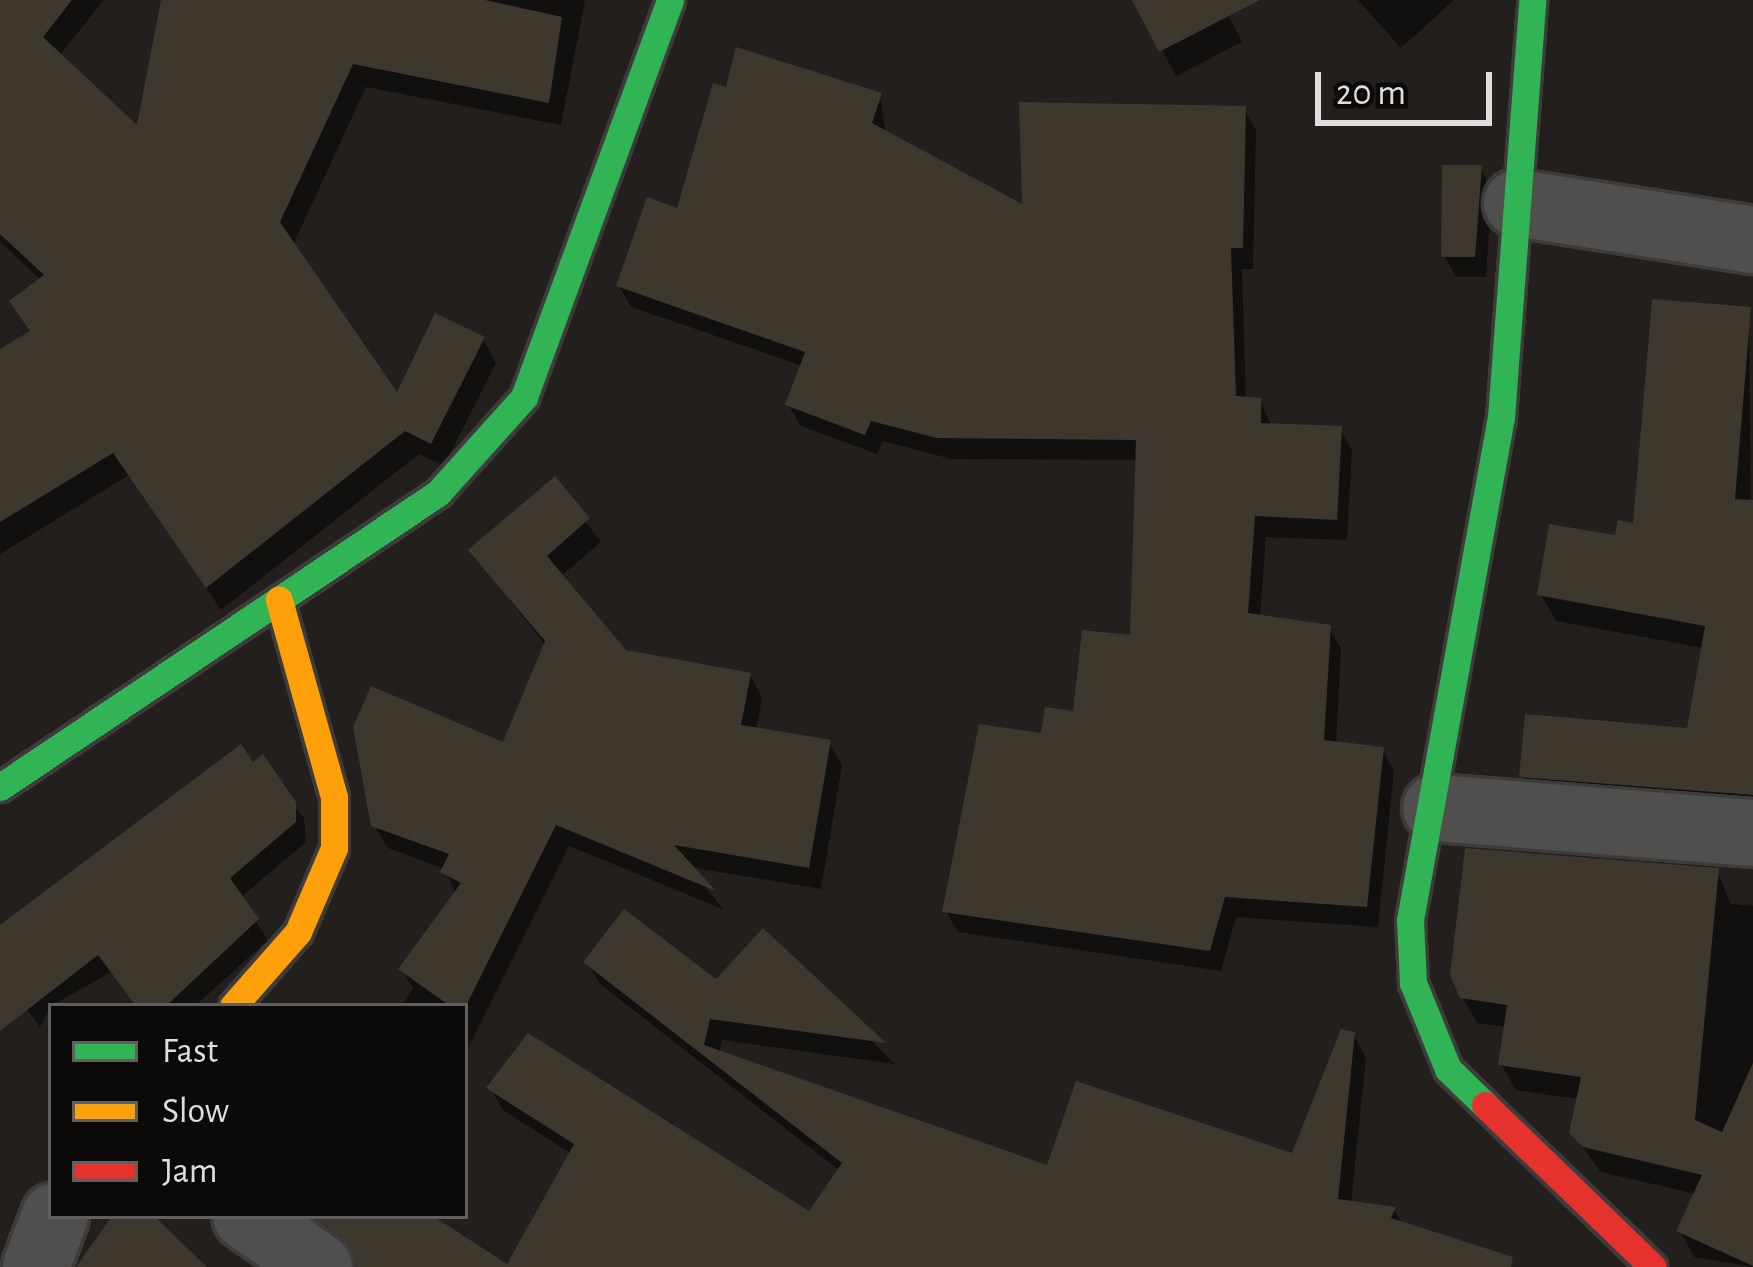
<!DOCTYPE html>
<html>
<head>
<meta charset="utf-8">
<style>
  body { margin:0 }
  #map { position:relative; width:1753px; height:1267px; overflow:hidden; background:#221f1d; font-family:"Alegreya Sans",sans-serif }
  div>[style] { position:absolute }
  .shadow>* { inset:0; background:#0007 }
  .building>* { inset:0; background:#3e372d }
  .roads { filter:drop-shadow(3px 0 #3e3c3a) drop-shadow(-3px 0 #3e3c3a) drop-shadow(0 3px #3e3c3a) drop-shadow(0 -3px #3e3c3a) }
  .street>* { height:66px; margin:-33px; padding:0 33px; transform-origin:33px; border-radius:33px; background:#514f4d }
  .fast>* { height:27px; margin:-13.5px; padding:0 13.5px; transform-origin:13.5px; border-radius:13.5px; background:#30b455 }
  .slow>* { height:27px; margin:-13.5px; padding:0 13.5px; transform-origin:13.5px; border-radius:13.5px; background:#ff9f0a }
  .jam>* { height:27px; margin:-13.5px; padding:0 13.5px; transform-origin:13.5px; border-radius:13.5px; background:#e5322d }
  span { translate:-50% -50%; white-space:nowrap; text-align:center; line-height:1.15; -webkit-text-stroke:12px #0b0a08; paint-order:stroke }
  .legend { position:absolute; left:48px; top:1003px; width:420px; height:216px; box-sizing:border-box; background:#0b0a08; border:3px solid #605f5d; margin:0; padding:15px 21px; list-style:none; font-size:36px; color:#e0dedc }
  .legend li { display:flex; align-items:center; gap:24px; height:60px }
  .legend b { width:60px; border:3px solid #605f5d }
  .scale { position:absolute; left:1315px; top:72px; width:177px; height:54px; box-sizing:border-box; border:6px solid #e0dedc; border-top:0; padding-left:15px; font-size:36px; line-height:42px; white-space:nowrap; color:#e0dedc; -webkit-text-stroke:9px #0b0a08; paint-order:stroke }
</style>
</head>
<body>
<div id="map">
  <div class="shadow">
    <div style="clip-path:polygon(0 0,104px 0,59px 56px,139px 130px,165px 0,585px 0,561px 125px,366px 87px,293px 245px,398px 398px,483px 339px,496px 363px,444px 466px,419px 454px,221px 610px,129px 475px,0 554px,0 353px,32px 333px,12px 302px,42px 281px,0 242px)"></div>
    <div style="clip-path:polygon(1135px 0,1250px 0,1227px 12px,1242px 42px,1176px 76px)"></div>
    <div style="clip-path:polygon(1358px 0,1454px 0,1401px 48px)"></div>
    <div style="clip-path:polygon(880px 96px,886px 134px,1025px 209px,1244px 109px,1256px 130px,1253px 269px,1242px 269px,1246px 400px,1260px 400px,1272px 427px,1340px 429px,1352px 450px,1347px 540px,1266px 537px,1260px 618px,1329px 628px,1341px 649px,1336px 745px,1382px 749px,1394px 771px,1378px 927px,1236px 917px,1221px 971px,958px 932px,946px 911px,1043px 736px,1075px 714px,1133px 639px,1138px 460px,951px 459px,883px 441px,877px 454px,801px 426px,788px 404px,803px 366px,631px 307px,619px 286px,680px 211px)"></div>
    <div style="clip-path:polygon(1480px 168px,1492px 189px,1486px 277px,1456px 277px,1444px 256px)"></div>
    <div style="clip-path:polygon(1749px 310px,1753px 826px,1537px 802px,1522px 776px,1689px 732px,1704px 648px,1556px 621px,1541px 595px,1636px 527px)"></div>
    <div style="clip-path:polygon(555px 481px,601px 542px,560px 577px,624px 652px,750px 675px,762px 698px,756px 730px,829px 743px,842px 765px,821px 889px,690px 867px,723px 909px,569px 846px,465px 1054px,465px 1006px,401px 1006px,413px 989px,402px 969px,456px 895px,445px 869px,388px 848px,374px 825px,504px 746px,546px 646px,472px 551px)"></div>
    <div style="clip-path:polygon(240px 748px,304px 818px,306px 842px,240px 898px,268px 940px,195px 1006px,137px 1006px,111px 972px,51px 1006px,40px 1027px,0 973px,0 929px)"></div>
    <div style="clip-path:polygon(1717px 871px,1731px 904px,1753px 906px,1753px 1267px,1694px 1257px,1680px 1231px,1696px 1194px,1601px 1172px,1572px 1133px,1579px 1099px,1516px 1090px,1501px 1064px,1507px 1027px,1477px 1023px,1462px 997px)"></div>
    <div style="clip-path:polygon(763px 932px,895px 1064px,722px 1040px,719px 1053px,1049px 1169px,1294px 1157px,1353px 1035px,1366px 1057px,1351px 1204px,1394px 1210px,1403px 1225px,1497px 1267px,509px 1267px,572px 1154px,503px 1110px,490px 1088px,810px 1215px,840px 1171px,600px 984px,587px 962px,716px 983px)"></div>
    <div style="clip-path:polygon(296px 1216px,429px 1216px,505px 1267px,359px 1267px)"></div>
  </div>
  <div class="building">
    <div style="clip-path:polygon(0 0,72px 0,43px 37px,137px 125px,161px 0,485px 0,562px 17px,549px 103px,353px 64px,280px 222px,397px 392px,435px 313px,485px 337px,431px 444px,405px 431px,206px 588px,113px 453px,0 522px,0 349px,30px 331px,9px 301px,44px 275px,0 234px)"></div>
    <div style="clip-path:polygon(1132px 0,1260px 0,1159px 52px)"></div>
    <div style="clip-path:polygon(736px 47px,882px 93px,872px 123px,1022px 204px,1019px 102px,1246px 106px,1243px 248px,1231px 248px,1236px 396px,1261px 398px,1261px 423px,1342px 426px,1337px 520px,1255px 516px,1248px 613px,1331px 625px,1324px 740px,1384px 747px,1367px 907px,1225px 897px,1210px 951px,942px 912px,979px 724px,1041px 733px,1045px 707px,1073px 711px,1082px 630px,1130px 635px,1136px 440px,937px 438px,871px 421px,865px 435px,785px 405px,805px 352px,616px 286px,647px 197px,677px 208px,713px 83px,726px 87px)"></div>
    <div style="clip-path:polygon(1442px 165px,1482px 165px,1475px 257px,1441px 257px)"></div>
    <div style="clip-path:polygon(1652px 299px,1751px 307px,1735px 499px,1753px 500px,1753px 795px,1519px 777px,1525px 714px,1687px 728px,1705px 626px,1537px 595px,1549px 524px,1615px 535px,1618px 520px,1633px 523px)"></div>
    <div style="clip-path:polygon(555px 476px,590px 518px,547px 556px,626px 650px,751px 673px,741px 725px,831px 740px,809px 868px,674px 845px,716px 891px,556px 825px,465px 1008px,450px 1006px,398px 969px,461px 883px,440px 872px,449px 854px,371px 826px,353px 727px,371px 686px,503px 742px,545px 641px,468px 550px)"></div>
    <div style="clip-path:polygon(241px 744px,253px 762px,263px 754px,296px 802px,296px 822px,230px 878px,259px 919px,166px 1006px,136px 1006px,98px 955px,0 1031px,0 925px)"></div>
    <div style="clip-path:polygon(1465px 848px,1719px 868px,1695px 1120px,1722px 1132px,1753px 1063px,1753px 1266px,1676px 1231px,1702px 1175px,1583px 1147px,1569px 1133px,1581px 1077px,1498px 1065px,1507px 1005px,1460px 998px,1450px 975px)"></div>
    <div style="clip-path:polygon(624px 909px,716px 979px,763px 928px,886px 1043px,710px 1019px,704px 1045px,1047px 1165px,1076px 1081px,1292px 1153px,1341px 1029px,1355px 1032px,1338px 1199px,1396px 1207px,1391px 1218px,1513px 1257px,1511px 1267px,356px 1267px,341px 1237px,311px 1216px,433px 1216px,507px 1264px,574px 1144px,486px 1088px,528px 1033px,809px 1211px,842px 1163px,583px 962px)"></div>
    <div style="clip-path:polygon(112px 1216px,154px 1216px,207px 1267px,76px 1267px)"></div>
  </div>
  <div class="roads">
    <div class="street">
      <div style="left:1517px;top:203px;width:239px;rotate:8.9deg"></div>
      <div style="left:1436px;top:808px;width:318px;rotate:4.5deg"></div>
      <div style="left:246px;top:1216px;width:89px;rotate:34.9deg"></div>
      <div style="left:36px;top:1267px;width:54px;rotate:-69.6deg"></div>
    </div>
    <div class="fast">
      <div style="left:0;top:787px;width:528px;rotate:-33.87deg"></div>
      <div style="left:438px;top:493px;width:129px;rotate:-48.1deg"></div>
      <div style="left:524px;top:397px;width:423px;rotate:-69.8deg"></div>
      <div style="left:1485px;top:1105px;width:52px;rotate:-135.8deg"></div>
      <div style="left:1448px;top:1069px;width:93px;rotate:-112.1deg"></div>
      <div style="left:1413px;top:983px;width:63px;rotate:-92.7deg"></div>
      <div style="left:1410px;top:920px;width:511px;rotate:-79.75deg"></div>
      <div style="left:1501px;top:417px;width:418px;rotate:-85.7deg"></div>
    </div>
    <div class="slow">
      <div style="left:233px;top:1006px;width:98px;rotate:-48.7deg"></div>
      <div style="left:298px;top:932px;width:91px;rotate:-66.8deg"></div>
      <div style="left:334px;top:848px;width:51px;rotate:-90deg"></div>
      <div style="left:334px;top:797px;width:205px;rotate:-105.6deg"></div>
    </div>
    <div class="jam">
      <div style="left:1485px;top:1105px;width:233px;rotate:44deg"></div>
    </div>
  </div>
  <ul class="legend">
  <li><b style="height:15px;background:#30b455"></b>Fast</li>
  <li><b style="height:15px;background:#ff9f0a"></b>Slow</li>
  <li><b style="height:15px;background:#e5322d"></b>Jam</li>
  </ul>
  <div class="scale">20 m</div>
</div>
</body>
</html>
